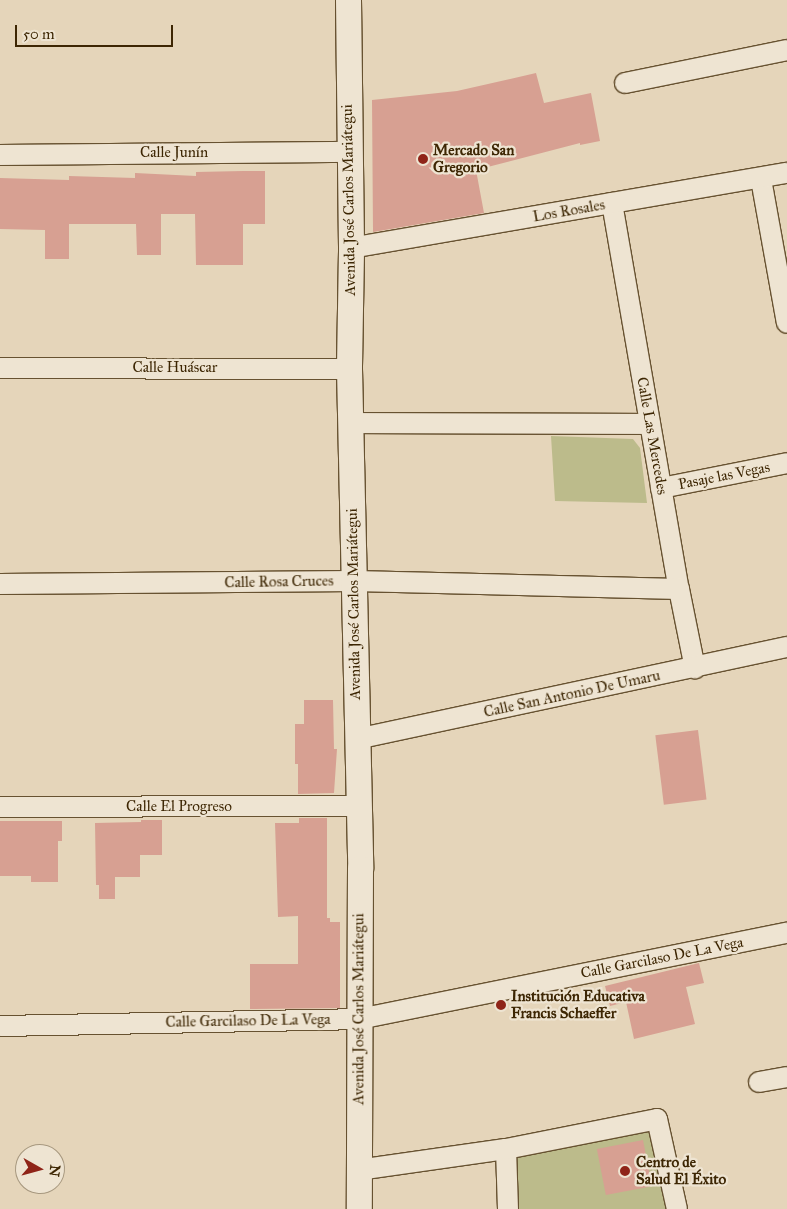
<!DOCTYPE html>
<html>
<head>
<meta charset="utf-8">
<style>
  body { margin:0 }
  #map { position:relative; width:787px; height:1209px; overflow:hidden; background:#e5d5ba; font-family:"IM FELL Great Primer",serif }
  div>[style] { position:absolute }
  .green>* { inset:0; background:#bcbb8b }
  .building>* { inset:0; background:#d7a092; transform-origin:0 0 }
  .roads { filter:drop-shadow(1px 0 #675231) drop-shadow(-1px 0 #675231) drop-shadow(0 1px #675231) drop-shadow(0 -1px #675231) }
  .minor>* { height:20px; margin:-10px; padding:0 10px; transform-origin:10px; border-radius:10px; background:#eee4d2 }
  .tertiary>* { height:25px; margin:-12.5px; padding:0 12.5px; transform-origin:12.5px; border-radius:12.5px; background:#eee4d2 }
  .dots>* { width:14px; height:14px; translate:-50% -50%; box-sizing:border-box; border:2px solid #eee4d2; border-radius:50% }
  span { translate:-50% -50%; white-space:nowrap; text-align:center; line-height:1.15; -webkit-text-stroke:4.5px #eee4d2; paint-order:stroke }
  .poi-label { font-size:15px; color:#3d2603; font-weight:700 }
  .left { translate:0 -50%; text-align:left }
  .street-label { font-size:15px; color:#3d2603 }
  .north { position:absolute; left:15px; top:1144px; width:50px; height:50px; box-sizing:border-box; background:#eee4d2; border:1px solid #a7987f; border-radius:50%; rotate:97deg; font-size:14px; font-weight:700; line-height:20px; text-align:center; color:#3d2603 }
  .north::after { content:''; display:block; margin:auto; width:18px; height:22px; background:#8f2418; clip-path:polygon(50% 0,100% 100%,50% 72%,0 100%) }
  .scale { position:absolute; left:15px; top:25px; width:158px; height:22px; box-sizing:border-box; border:2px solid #3d2603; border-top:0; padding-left:6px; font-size:15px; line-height:18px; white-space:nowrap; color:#3d2603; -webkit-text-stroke:4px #eee4d2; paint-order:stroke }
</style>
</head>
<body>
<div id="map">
  <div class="green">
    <div style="clip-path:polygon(551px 436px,633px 439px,640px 448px,647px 503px,555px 501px)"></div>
    <div style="clip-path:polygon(649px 1131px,667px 1209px,514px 1209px,512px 1157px)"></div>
  </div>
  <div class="building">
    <div style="clip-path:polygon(536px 73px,544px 103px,591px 93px,600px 141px,580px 145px,580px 143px,476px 170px,484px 213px,373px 232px,372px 100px,457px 91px)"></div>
    <div style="clip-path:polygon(243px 171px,265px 171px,265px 224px,243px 224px,243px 265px,196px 265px,195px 214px,161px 214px,161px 255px,137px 255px,136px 224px,69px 224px,69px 259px,45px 259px,45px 230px,0 229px,0 178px,69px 180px,69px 176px,135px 178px,135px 173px,196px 176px,196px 172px)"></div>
    <div style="clip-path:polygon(304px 700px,333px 700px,334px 749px,337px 749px,334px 793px,298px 794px,298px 764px,295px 764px,295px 724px,304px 724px)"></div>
    <div style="left:698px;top:730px;width:70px;height:43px;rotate:83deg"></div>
    <div style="clip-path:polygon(299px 818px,327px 818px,327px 918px,330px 918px,330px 922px,340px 922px,340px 1008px,250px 1009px,250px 964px,298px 964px,298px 916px,278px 917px,275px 823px,299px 823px)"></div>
    <div style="clip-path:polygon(141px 820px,162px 820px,162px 855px,140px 855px,140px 877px,115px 877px,115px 899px,99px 899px,99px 885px,96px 885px,95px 823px,141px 822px)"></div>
    <div style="clip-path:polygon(0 821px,62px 821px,62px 841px,58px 841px,58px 882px,31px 882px,31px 876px,0 876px)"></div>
    <div style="clip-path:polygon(699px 963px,704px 983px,686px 987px,695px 1024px,634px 1039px,626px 1002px,610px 1006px,605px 986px)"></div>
    <div style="left:643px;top:1140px;width:47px;height:47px;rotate:79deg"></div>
  </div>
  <div class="roads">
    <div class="minor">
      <div style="left:625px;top:83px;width:165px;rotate:-11.5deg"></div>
      <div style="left:0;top:155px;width:349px;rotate:-0.5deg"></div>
      <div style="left:761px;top:179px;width:146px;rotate:79.8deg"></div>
      <div style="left:612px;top:203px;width:392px;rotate:80.2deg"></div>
      <div style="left:679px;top:589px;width:81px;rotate:78.6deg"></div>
      <div style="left:351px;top:248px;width:442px;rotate:-9.8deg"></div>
      <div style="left:0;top:368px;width:349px;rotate:0.2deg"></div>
      <div style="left:351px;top:423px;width:299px;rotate:0.2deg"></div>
      <div style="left:661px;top:488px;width:128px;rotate:-11.2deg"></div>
      <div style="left:0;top:584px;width:354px;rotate:-0.5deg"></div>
      <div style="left:354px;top:581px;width:325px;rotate:1.4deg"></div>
      <div style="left:357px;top:739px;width:440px;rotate:-12.1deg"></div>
      <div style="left:0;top:807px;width:359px;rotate:-0.2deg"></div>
      <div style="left:0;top:1026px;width:359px;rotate:-1.1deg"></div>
      <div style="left:359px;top:1019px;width:437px;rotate:-11.4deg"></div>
      <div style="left:759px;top:1082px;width:28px;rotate:-10deg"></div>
      <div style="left:506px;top:1149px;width:60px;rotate:88.1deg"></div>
      <div style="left:358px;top:1170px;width:149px;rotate:-8.1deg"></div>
      <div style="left:506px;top:1149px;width:154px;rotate:-11.2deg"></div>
      <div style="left:657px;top:1119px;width:92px;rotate:77.5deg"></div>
    </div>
    <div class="tertiary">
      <div style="left:348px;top:0;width:251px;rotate:89.3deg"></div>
      <div style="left:351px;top:251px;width:118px;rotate:91deg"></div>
      <div style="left:349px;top:369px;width:499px;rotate:88.7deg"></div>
      <div style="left:360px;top:868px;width:341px;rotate:90.2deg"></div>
    </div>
  </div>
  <div class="dots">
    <div style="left:423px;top:159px;background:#8f2418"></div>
    <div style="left:501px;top:1005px;background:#8f2418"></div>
    <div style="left:625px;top:1171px;background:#8f2418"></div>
  </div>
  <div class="poi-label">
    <span class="left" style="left:433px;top:159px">Mercado San<br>Gregorio</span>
    <span class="left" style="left:511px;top:1005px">Institución Educativa<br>Francis Schaeffer</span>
    <span class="left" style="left:636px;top:1171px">Centro de<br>Salud El Éxito</span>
  </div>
  <div class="street-label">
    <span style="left:174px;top:153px">Calle Junín</span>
    <span style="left:349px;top:200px;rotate:-91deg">Avenida José Carlos Mariátegui</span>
    <span style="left:569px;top:211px;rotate:-10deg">Los Rosales</span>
    <span style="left:175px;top:368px">Calle Huáscar</span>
    <span style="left:652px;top:436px;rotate:80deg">Calle Las Mercedes</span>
    <span style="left:724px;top:476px;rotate:-11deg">Pasaje las Vegas</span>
    <span style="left:279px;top:582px;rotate:-1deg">Calle Rosa Cruces</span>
    <span style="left:354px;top:604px;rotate:-91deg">Avenida José Carlos Mariátegui</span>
    <span style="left:572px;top:694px;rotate:-12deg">Calle San Antonio De Umaru</span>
    <span style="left:179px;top:807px">Calle El Progreso</span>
    <span style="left:662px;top:958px;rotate:-11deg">Calle Garcilaso De La Vega</span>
    <span style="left:359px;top:1009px;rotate:-90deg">Avenida José Carlos Mariátegui</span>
    <span style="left:248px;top:1021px;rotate:-1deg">Calle Garcilaso De La Vega</span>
  </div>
  <div class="north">N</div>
  <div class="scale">50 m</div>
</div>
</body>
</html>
